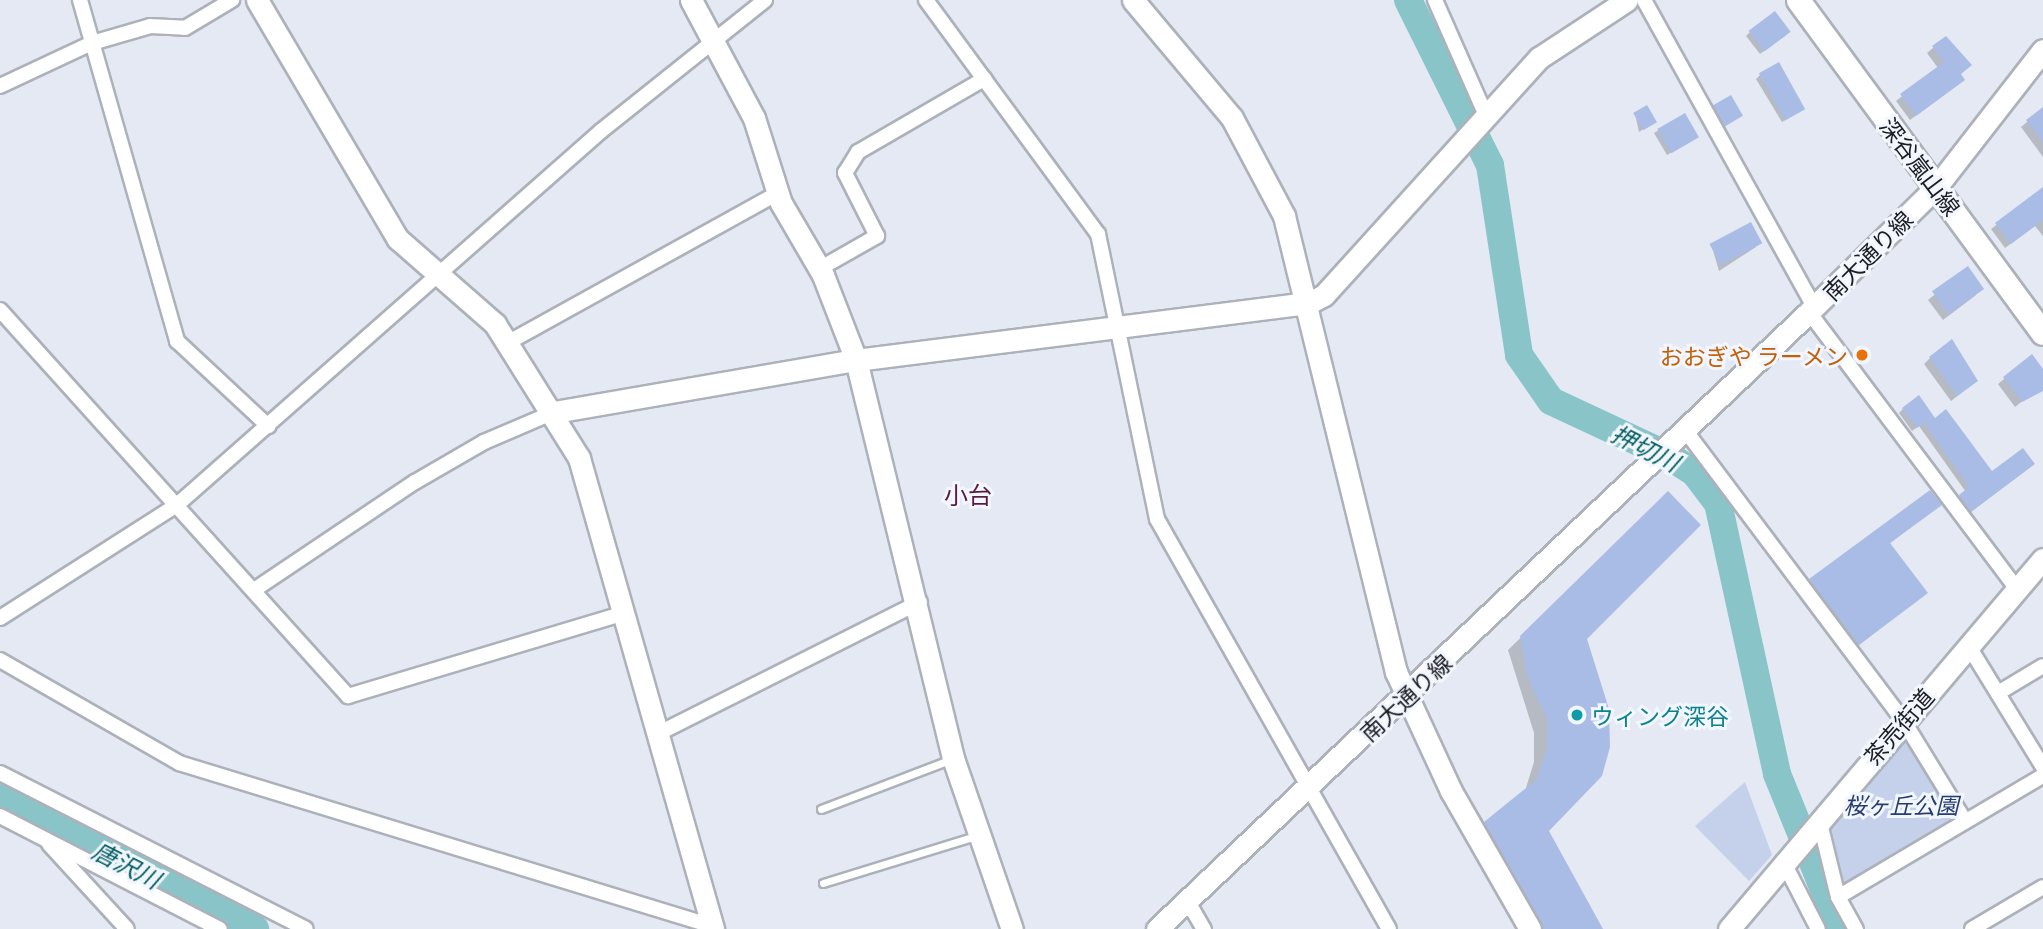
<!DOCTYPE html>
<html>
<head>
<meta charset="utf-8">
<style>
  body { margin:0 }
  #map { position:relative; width:2043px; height:929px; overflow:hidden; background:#e4e9f3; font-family:Georgia,"Noto Sans JP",serif }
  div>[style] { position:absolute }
  .green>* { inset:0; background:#c5d1ea }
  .shadow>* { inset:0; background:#0003 }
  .river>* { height:28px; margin:-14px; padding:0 14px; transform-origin:14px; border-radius:14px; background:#89c5c8 }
  .building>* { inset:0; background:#a9bce5; transform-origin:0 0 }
  .roads { filter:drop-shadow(2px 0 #acb1ba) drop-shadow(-2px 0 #acb1ba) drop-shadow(0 2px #acb1ba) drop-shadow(0 -2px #acb1ba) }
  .lane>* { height:7px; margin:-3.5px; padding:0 3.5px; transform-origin:3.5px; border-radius:3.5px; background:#fff }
  .street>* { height:14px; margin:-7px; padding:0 7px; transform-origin:7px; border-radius:7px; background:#fff }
  .secondary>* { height:21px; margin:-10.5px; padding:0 10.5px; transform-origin:10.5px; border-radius:10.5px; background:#fff }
  .primary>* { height:23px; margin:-11.5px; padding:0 11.5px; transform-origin:11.5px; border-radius:11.5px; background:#fff }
  .dots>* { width:19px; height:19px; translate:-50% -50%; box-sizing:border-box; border:4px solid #f2f6fe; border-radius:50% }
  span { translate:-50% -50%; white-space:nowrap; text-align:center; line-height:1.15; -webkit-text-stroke:6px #f2f6fe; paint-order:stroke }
  .street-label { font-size:23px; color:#1b1d21 }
  .food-label { font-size:23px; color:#c56008 }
  .right { translate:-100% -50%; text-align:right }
  .culture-label { font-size:23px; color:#0d838f }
  .left { translate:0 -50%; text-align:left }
  .park-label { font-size:23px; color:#273d6f; font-style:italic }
  .water-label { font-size:24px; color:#025d60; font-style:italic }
  .neighbourhood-label { font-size:24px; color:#5b1b3c }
</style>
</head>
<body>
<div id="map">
  <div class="green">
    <div style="clip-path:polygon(1906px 733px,1957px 819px,1843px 888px,1828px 824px)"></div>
    <div style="clip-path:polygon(1745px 782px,1772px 855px,1749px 881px,1695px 826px)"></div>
  </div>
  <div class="shadow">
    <div style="clip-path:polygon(1750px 32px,1785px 36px,1760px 54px,1746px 36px)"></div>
    <div style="clip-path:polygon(1945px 38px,1957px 85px,1910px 120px,1896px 101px,1938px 68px,1927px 53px)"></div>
    <div style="clip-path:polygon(1760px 75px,1799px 112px,1782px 122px,1756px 79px)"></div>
    <div style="clip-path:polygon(1714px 107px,1741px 116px,1721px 129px)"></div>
    <div style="clip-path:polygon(2043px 109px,2043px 157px,2021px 127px)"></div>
    <div style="clip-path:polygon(1635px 114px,1654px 122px,1639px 132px)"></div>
    <div style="clip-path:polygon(1684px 115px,1693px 140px,1667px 155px,1654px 133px)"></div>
    <div style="clip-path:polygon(2043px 190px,2043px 236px,2035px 226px,2005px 248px,1991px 229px)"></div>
    <div style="clip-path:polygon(1712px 247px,1756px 247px,1719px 271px)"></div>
    <div style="clip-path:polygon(1967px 268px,1976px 295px,1943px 320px,1928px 300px)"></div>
    <div style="clip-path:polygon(2031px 357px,2043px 385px,2015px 407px,1998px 384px)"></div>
    <div style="clip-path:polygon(1930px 358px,1969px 387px,1951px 401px,1924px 364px)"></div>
    <div style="clip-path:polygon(1903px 409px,1935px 420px,1992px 473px,2028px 468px,1967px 515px,1956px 500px,1966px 492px,1919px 426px,1912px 431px,1899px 413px)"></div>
    <div style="clip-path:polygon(1668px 494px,1585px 638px,1547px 831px,1601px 929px,1523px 929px,1472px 837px,1525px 791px,1534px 762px,1534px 733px,1508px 650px)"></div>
    <div style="clip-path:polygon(1940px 505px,1889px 544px,1925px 593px,1850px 652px,1802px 588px)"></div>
  </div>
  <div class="river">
    <div style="left:1408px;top:0;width:184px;rotate:63.6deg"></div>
    <div style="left:1490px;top:165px;width:192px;rotate:81.3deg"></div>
    <div style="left:1519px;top:355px;width:56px;rotate:55.2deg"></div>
    <div style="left:1551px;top:401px;width:130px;rotate:25deg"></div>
    <div style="left:1669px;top:456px;width:31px;rotate:33deg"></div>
    <div style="left:1695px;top:473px;width:38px;rotate:53deg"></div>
    <div style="left:1718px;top:503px;width:277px;rotate:77.7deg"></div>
    <div style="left:1777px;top:774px;width:167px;rotate:67.9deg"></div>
    <div style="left:0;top:798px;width:287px;rotate:27.2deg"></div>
  </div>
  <div class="building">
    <div style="left:1775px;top:11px;width:26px;height:33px;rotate:53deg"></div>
    <div style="clip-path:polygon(1946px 36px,1972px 65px,1961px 74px,1965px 80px,1916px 116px,1900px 94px,1944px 62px,1932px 46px)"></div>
    <div style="left:1779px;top:62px;width:54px;height:23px;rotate:61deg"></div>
    <div style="left:1731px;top:95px;width:24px;height:21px;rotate:60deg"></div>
    <div style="left:1647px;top:105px;width:20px;height:16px;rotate:60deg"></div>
    <div style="clip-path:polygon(2043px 107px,2043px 143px,2026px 120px)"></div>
    <div style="left:1685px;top:113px;width:28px;height:32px;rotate:60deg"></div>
    <div style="clip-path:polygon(2043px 187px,2043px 220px,2011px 244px,1995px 223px)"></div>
    <div style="left:1751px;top:222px;width:24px;height:47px;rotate:62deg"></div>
    <div style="left:1968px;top:266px;width:28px;height:44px;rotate:55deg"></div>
    <div style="clip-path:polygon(1952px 339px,1978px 381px,1957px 396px,1929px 357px)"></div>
    <div style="clip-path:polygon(2032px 354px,2043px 369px,2043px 391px,2022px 402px,2003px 377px)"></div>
    <div style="clip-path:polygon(1919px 395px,1935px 418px,1946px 409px,1992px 471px,2023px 448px,2035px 464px,1971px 512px,1959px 495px,1969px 487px,1924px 423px,1917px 428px,1902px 408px)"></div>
    <div style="clip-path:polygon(1930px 490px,1942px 505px,1890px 543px,1928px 593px,1859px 645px,1809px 579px)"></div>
    <div style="clip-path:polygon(1668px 491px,1701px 525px,1587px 639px,1609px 709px,1610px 747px,1602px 776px,1549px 831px,1603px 929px,1543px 929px,1484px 822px,1536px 780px,1547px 748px,1547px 720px,1527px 676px,1520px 636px)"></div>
  </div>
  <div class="roads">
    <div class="lane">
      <div style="left:821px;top:809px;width:137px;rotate:-20.9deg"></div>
      <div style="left:823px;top:883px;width:160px;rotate:-17.1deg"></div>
    </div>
    <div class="street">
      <div style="left:80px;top:0;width:355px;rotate:74.1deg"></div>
      <div style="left:177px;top:341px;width:125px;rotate:43deg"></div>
      <div style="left:926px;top:0;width:290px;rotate:53.7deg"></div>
      <div style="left:1098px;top:234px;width:291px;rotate:78.3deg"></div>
      <div style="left:1157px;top:519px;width:471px;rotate:60.5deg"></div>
      <div style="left:1435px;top:0;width:129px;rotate:66.2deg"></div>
      <div style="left:1644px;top:0;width:351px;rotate:61deg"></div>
      <div style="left:0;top:86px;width:102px;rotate:-25.1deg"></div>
      <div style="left:92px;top:43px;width:60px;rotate:-16.3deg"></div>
      <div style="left:150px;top:26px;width:35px;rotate:3deg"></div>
      <div style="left:185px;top:28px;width:55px;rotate:-30.8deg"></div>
      <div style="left:819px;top:269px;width:67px;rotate:-29.6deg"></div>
      <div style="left:877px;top:236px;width:71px;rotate:-116.9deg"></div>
      <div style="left:845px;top:173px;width:25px;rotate:-58deg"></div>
      <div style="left:858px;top:152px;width:146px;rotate:-30.1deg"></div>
      <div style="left:0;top:310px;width:520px;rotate:47.96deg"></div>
      <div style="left:348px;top:696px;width:288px;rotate:-16.7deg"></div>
      <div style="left:1809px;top:312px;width:346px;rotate:53.1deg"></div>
      <div style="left:509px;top:342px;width:308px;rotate:-29deg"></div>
      <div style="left:1685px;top:430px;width:363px;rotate:53.1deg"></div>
      <div style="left:1903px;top:720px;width:119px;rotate:58.5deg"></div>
      <div style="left:254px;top:590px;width:194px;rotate:-33.9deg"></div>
      <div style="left:415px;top:482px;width:80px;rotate:-30.1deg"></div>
      <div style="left:484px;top:442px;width:76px;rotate:-23.2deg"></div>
      <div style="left:0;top:618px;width:211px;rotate:-32.6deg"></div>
      <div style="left:178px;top:504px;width:564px;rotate:-41.41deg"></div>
      <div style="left:601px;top:131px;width:210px;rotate:-38.6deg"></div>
      <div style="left:1968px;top:645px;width:143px;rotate:58.4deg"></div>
      <div style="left:0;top:660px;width:207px;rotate:29.9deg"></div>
      <div style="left:179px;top:763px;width:557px;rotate:17deg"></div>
      <div style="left:1998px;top:693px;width:52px;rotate:-31deg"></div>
      <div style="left:659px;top:733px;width:292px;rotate:-26.7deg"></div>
      <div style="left:0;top:773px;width:343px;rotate:27deg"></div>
      <div style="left:0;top:816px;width:247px;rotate:27.2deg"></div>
      <div style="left:1819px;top:819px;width:80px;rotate:76.3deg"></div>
      <div style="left:1838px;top:897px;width:37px;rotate:61deg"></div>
      <div style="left:49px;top:844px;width:115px;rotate:47.5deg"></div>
      <div style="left:1783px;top:861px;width:76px;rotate:62.8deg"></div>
      <div style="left:1838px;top:897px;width:238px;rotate:-30.6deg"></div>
      <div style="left:1187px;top:900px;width:34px;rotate:60deg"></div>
      <div style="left:1972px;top:929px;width:82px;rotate:-30.6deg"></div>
    </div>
    <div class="secondary">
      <div style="left:257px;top:0;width:277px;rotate:59.5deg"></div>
      <div style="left:398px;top:239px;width:129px;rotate:41.2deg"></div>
      <div style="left:495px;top:324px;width:158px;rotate:57.9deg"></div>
      <div style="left:579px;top:458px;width:490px;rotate:74.1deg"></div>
      <div style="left:691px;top:0;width:134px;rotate:61.9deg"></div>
      <div style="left:754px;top:118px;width:89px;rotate:72.4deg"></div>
      <div style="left:781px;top:203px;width:83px;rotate:59.7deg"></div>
      <div style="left:823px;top:275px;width:91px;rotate:68.8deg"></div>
      <div style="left:856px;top:360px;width:410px;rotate:76.3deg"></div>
      <div style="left:953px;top:758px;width:181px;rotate:71deg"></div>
      <div style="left:1133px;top:0;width:154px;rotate:50deg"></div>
      <div style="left:1232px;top:118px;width:111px;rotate:62deg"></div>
      <div style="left:1284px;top:216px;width:470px;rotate:76.2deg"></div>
      <div style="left:1396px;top:672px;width:131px;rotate:65.2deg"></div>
      <div style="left:1451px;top:791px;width:159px;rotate:60.2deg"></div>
      <div style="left:554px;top:412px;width:306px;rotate:-9.8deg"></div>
      <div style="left:856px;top:360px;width:457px;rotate:-7.2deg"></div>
      <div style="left:1309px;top:303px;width:17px;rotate:-28deg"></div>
      <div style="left:1324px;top:295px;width:320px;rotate:-47.8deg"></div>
      <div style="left:1539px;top:58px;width:105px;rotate:-33.4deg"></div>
      <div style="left:1157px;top:929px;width:898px;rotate:-43.42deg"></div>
      <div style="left:1809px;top:312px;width:180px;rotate:-44.5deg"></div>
      <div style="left:1937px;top:186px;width:172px;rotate:-52.1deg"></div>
      <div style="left:1729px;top:929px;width:485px;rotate:-49.7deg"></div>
    </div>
    <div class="primary">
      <div style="left:1798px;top:0;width:413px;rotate:53.7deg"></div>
    </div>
  </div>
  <div class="dots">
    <div style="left:1862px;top:355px;background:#e8710a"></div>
    <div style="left:1577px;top:715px;background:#0f9aa8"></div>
  </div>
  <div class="street-label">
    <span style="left:1921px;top:166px;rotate:53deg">深谷嵐山線</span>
    <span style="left:1867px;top:255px;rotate:-45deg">南大通り線</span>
    <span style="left:1405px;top:697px;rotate:-43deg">南大通り線</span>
    <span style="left:1898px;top:726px;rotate:-49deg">茶売街道</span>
  </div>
  <div class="food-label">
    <span class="right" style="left:1848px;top:355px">おおぎや ラーメン</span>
  </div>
  <div class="culture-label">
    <span class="left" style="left:1591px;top:715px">ウィング深谷</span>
  </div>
  <div class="park-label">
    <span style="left:1901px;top:804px">桜ヶ丘公園</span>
  </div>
  <div class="water-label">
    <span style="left:1646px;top:447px;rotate:27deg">押切川</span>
    <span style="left:127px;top:864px;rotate:27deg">唐沢川</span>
  </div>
  <div class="neighbourhood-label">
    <span style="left:968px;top:494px">小台</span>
  </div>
</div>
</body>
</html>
